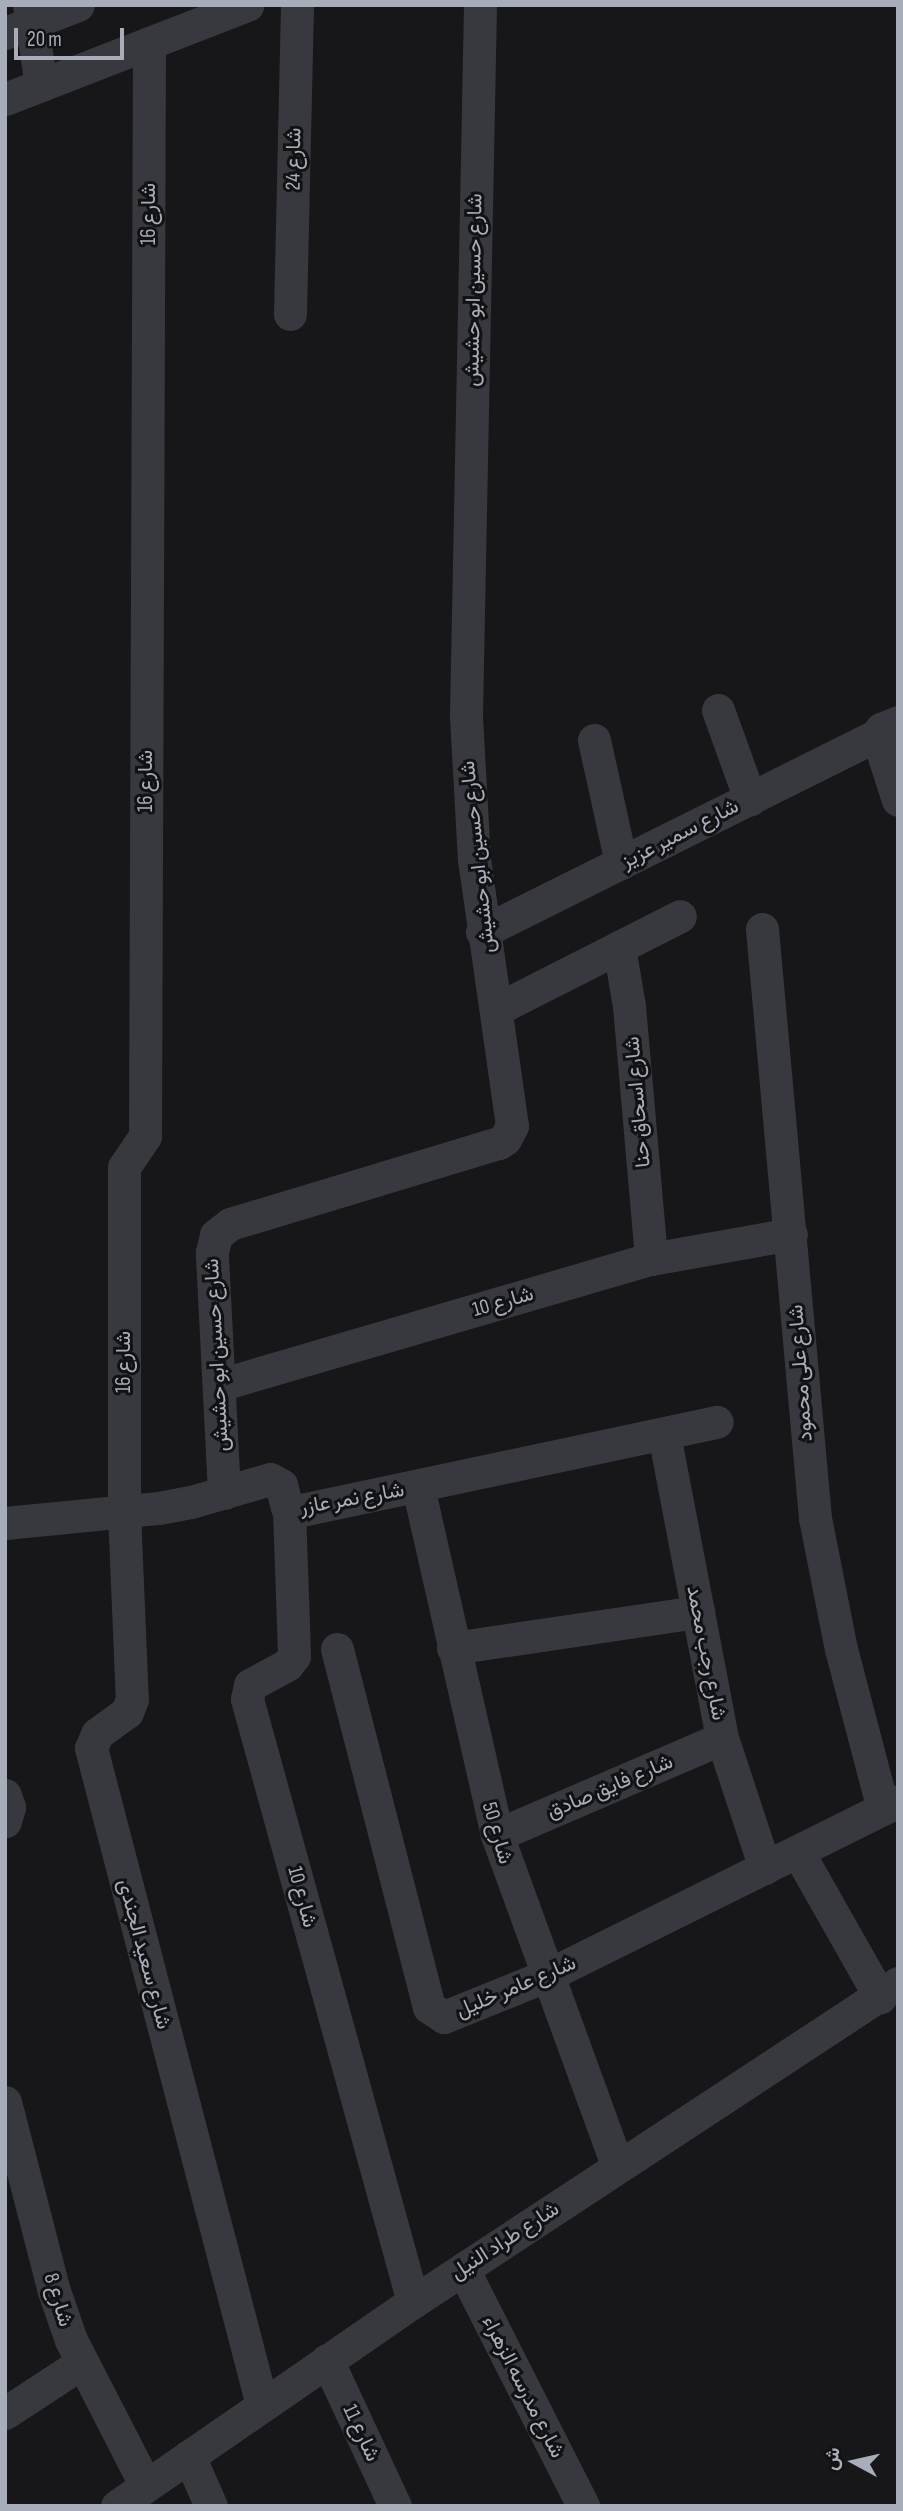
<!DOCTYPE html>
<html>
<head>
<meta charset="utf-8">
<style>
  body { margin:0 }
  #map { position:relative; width:903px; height:2511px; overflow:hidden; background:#171719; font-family:"Sofia Sans Condensed",Vazirmatn,sans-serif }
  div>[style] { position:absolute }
  .street>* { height:33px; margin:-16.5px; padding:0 16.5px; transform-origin:16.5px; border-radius:16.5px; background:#38393e }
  span { translate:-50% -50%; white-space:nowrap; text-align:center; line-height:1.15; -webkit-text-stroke:6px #121214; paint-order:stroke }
  .street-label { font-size:21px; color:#a8aeb9 }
  .frame { position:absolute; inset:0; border:7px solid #a8aeb9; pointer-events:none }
  .north { position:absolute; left:819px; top:2427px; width:70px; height:70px; -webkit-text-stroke:5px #121214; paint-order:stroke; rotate:278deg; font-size:19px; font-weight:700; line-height:28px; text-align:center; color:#a8aeb9 }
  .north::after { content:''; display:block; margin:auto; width:24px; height:32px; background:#a8aeb9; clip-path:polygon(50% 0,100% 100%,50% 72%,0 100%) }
  .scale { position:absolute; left:14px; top:28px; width:110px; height:32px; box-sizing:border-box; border:4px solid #a8aeb9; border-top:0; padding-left:9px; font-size:21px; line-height:24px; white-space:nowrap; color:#a8aeb9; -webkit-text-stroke:5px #121214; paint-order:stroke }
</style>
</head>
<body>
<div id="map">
  <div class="street">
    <div style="left:29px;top:5px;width:81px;rotate:81.5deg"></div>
    <div style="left:5px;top:33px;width:78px;rotate:-21deg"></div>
    <div style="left:149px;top:43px;width:1093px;rotate:90.21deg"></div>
    <div style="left:145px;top:1136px;width:37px;rotate:124deg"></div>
    <div style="left:124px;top:1167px;width:345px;rotate:90deg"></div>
    <div style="left:124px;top:1512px;width:187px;rotate:87.6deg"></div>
    <div style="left:132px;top:1699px;width:14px;rotate:111deg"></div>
    <div style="left:127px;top:1712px;width:37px;rotate:144deg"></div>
    <div style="left:97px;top:1734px;width:15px;rotate:113deg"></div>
    <div style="left:91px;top:1748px;width:679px;rotate:75.41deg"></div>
    <div style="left:5px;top:99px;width:260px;rotate:-21.2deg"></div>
    <div style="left:290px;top:314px;width:309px;rotate:-88.7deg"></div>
    <div style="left:718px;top:710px;width:95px;rotate:70.2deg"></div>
    <div style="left:898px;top:722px;width:18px;rotate:158deg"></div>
    <div style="left:881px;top:729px;width:7px;rotate:124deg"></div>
    <div style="left:877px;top:735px;width:68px;rotate:72.1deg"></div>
    <div style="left:594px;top:740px;width:126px;rotate:77.6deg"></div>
    <div style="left:762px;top:929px;width:591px;rotate:84.86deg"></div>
    <div style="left:815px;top:1518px;width:134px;rotate:78.8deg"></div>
    <div style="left:841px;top:1649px;width:165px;rotate:75.3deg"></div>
    <div style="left:482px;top:932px;width:441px;rotate:-26.5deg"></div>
    <div style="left:619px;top:947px;width:60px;rotate:80.4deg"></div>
    <div style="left:629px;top:1006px;width:254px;rotate:85deg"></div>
    <div style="left:497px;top:1009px;width:205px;rotate:-26.9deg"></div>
    <div style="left:219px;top:1385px;width:450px;rotate:-16.3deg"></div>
    <div style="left:651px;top:1259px;width:142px;rotate:-10.1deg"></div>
    <div style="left:664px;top:1434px;width:309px;rotate:79.2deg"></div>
    <div style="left:722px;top:1738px;width:137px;rotate:71.7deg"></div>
    <div style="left:418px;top:1487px;width:357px;rotate:77.2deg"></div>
    <div style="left:497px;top:1835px;width:353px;rotate:70deg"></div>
    <div style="left:224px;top:1493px;width:241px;rotate:-92.9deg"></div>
    <div style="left:212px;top:1252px;width:17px;rotate:-77deg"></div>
    <div style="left:216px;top:1235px;width:18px;rotate:-38deg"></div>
    <div style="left:230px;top:1224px;width:281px;rotate:-16.8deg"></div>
    <div style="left:499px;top:1143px;width:7px;rotate:-34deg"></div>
    <div style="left:505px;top:1139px;width:15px;rotate:-62deg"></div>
    <div style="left:512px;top:1126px;width:269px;rotate:-98.1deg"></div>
    <div style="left:474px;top:860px;width:145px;rotate:-93.2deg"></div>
    <div style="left:466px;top:715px;width:710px;rotate:-88.87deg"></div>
    <div style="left:289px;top:1510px;width:146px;rotate:88deg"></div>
    <div style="left:294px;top:1656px;width:11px;rotate:128deg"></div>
    <div style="left:287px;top:1665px;width:42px;rotate:151.6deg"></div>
    <div style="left:250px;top:1685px;width:14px;rotate:102deg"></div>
    <div style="left:247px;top:1699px;width:625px;rotate:74.61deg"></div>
    <div style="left:5px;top:1523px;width:155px;rotate:-5.6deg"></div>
    <div style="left:159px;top:1508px;width:33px;rotate:-11deg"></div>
    <div style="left:191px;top:1502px;width:82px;rotate:-16.2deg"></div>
    <div style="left:270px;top:1479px;width:13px;rotate:29deg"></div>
    <div style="left:281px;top:1485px;width:23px;rotate:75deg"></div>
    <div style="left:287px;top:1507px;width:11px;rotate:22deg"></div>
    <div style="left:297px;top:1511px;width:429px;rotate:-12deg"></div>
    <div style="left:453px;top:1648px;width:248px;rotate:-8.4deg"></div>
    <div style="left:337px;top:1649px;width:370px;rotate:75.6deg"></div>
    <div style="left:429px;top:2007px;width:18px;rotate:34deg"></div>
    <div style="left:444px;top:2017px;width:112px;rotate:-22deg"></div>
    <div style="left:548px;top:1975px;width:391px;rotate:-26.4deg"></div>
    <div style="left:5px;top:1795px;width:13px;rotate:72deg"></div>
    <div style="left:9px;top:1807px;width:15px;rotate:106deg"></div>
    <div style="left:497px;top:1835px;width:245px;rotate:-23.3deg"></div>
    <div style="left:798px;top:1852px;width:167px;rotate:60.5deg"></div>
    <div style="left:5px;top:2102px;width:195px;rotate:75.5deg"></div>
    <div style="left:54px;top:2291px;width:52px;rotate:70.9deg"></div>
    <div style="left:71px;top:2340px;width:164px;rotate:62.8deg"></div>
    <div style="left:463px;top:2269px;width:266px;rotate:63.1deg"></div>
    <div style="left:327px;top:2360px;width:161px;rotate:65deg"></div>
    <div style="left:5px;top:2413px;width:90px;rotate:-33.2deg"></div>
    <div style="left:189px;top:2456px;width:55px;rotate:66.3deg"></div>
    <div style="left:117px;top:2506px;width:359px;rotate:-34.6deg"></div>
    <div style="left:413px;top:2302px;width:581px;rotate:-33.33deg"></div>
  </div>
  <div class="street-label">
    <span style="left:294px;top:159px;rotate:-89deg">شارع 24</span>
    <span style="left:149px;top:214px;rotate:-90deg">شارع 16</span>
    <span style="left:474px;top:290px;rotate:-89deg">شارع حسين ابو حشيش</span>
    <span style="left:146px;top:781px;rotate:-90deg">شارع 16</span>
    <span style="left:680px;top:834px;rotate:-27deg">شارع سمير عزيز</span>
    <span style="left:478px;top:857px;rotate:-96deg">شارع حسين ابو حشيش</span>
    <span style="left:638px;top:1102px;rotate:-95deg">شارع اسحاق حنا</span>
    <span style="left:503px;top:1302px;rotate:-16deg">شارع 10</span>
    <span style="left:217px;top:1355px;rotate:-93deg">شارع حسين ابو حشيش</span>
    <span style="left:124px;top:1362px;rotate:-90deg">شارع 16</span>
    <span style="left:801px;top:1373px;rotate:-94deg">شارع على محمود</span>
    <span style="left:352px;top:1499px;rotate:-10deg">شارع نمر عازر</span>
    <span style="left:706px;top:1653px;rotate:79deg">شارع رجب محمد</span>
    <span style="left:610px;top:1787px;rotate:-23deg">شارع فايق صادق</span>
    <span style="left:497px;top:1833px;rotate:74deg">شارع 50</span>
    <span style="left:302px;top:1897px;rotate:75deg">شارع 10</span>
    <span style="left:144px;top:1954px;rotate:75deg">شارع سعيد الجندى</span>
    <span style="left:516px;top:1987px;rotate:-23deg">شارع عامر خليل</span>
    <span style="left:505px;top:2241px;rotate:-33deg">شارع طراد النيل</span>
    <span style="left:58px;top:2300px;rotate:73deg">شارع 8</span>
    <span style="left:523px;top:2387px;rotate:63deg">شارع مدرسه الزهراء</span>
    <span style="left:361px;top:2433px;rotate:65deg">شارع 11</span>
  </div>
  <div class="frame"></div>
  <div class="north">ش</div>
  <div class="scale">20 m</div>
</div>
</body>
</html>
